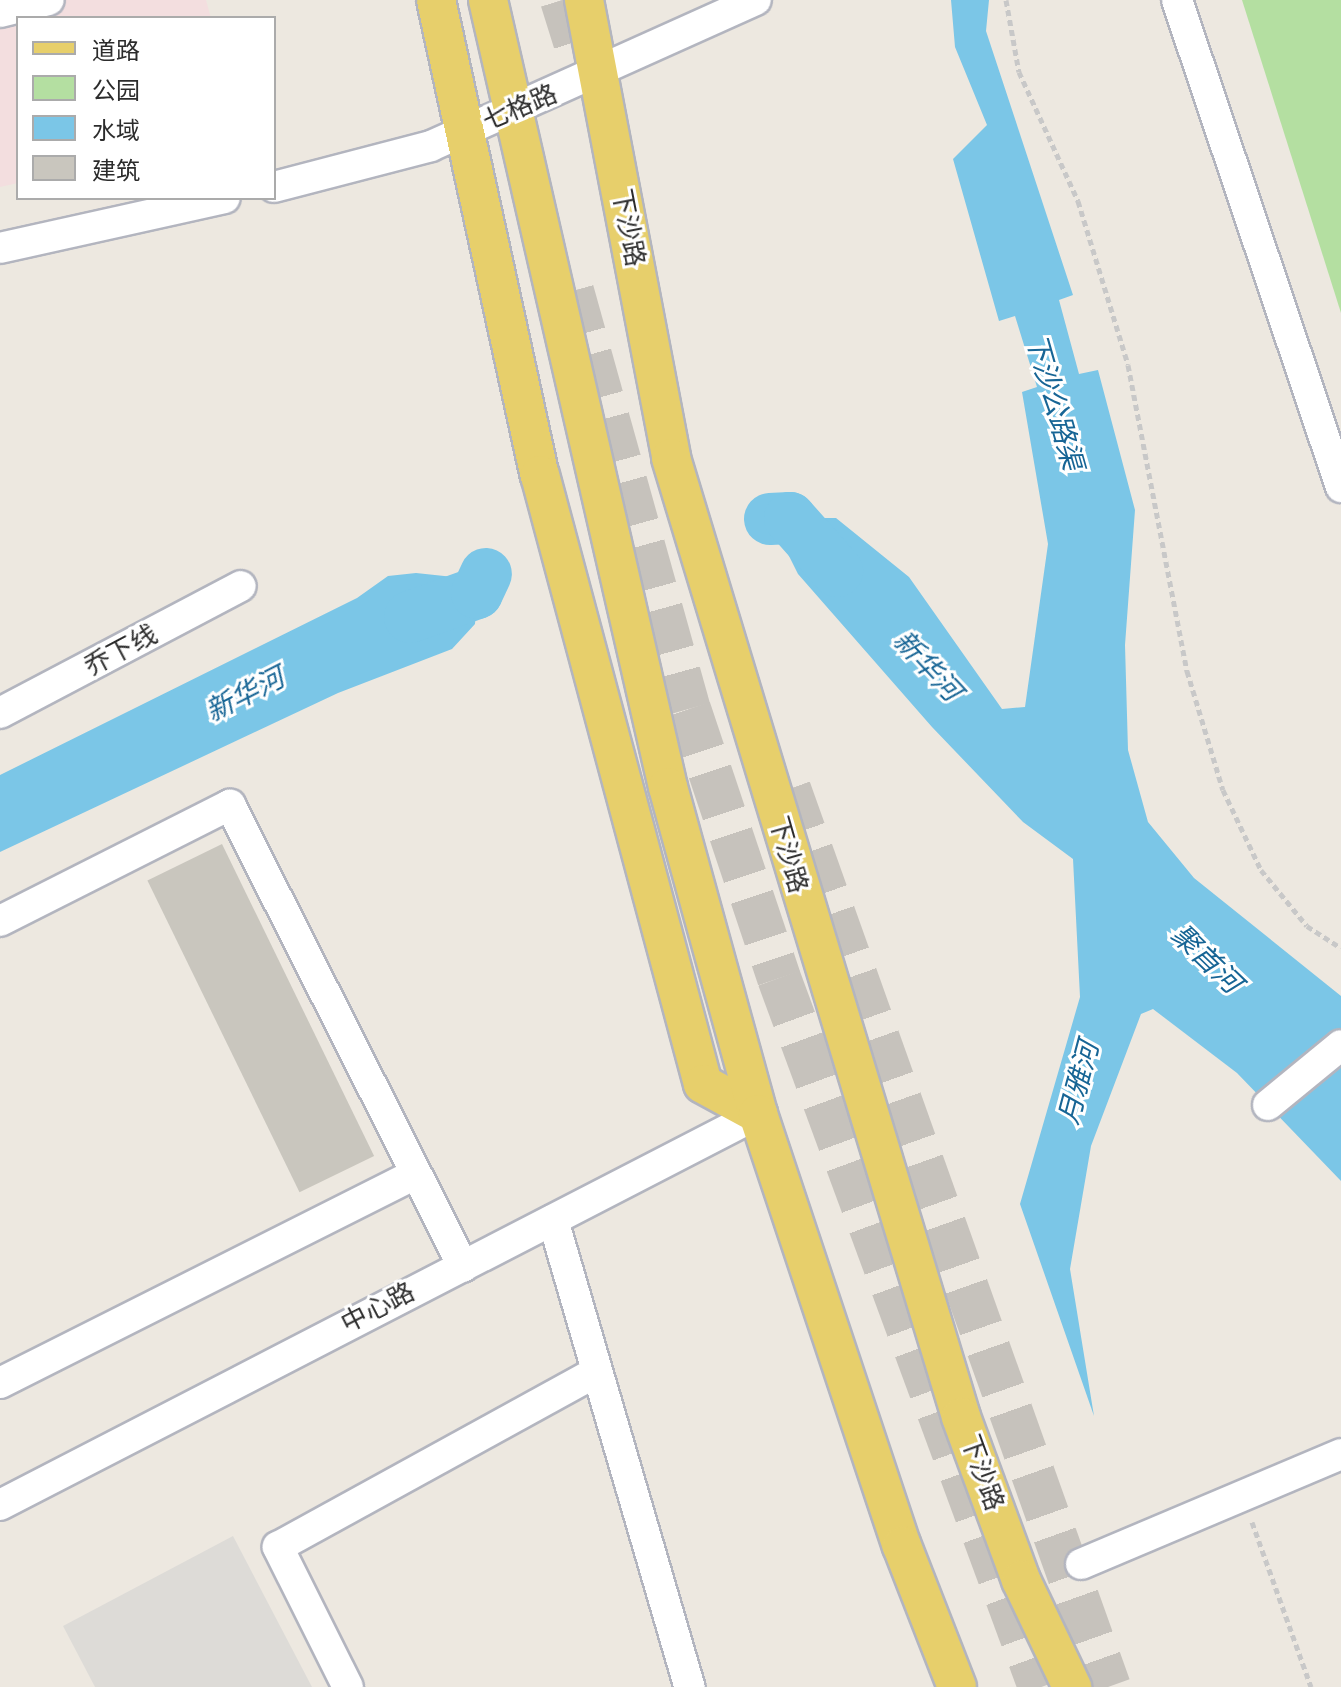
<!DOCTYPE html>
<html>
<head>
<meta charset="utf-8">
<style>
  body { margin:0 }
  #map { position:relative; width:1341px; height:1687px; overflow:hidden; background:#ede8e0; font-family:"Fira Sans Condensed","Noto Sans SC",sans-serif }
  div>[style] { position:absolute }
  .medical>* { inset:0; background:#f3dedf }
  .green>* { inset:0; background:#b4dfa1 }
  .plaza>* { inset:0; background:#dddbd7 }
  .water>* { inset:0; background:#7bc6e7 }
  .river>* { height:52px; margin:-26px; padding:0 26px; transform-origin:26px; border-radius:26px; background:#7bc6e7 }
  .building>* { inset:0; background:#c9c6be; transform-origin:0 0 }
  .highway-tunnel>* { height:44px; margin-top:-22px; transform-origin:0; background:repeating-linear-gradient(90deg,#c6c2bc 0 44px,transparent 0 66px) }
  .path>* { height:5px; margin-top:-2.5px; transform-origin:0; background:repeating-linear-gradient(90deg,#c8c8c8 0 6px,transparent 0 10px) }
  .roads { filter:drop-shadow(2px 0 #b3b5bf) drop-shadow(-2px 0 #b3b5bf) drop-shadow(0 2px #b3b5bf) drop-shadow(0 -2px #b3b5bf) }
  .minor>* { height:30px; margin:-15px; padding:0 15px; transform-origin:15px; border-radius:15px; background:#fff }
  .major>* { height:38px; margin:-19px; padding:0 19px; transform-origin:19px; border-radius:19px; background:#e7cf6b }
  span { translate:-50% -50%; white-space:nowrap; text-align:center; line-height:1.15; -webkit-text-stroke:6px #fff; paint-order:stroke }
  .street-label { font-size:26px; color:#2c2c2c }
  .water-label { font-size:28px; color:#176595; font-style:italic }
  .legend { position:absolute; left:16px; top:16px; width:260px; height:184px; box-sizing:border-box; background:#fff; border:2px solid #ababab; margin:0; padding:10px 14px; list-style:none; font-size:24px; color:#2c2c2c }
  .legend li { display:flex; align-items:center; gap:16px; height:40px }
  .legend b { width:40px; border:2px solid #ababab }
</style>
</head>
<body>
<div id="map">
  <div class="medical">
    <div style="clip-path:polygon(0 0,206px 0,211px 18px,18px 18px,18px 183px,0 187px)"></div>
  </div>
  <div class="green">
    <div style="clip-path:polygon(1242px 0,1341px 0,1341px 313px)"></div>
  </div>
  <div class="plaza">
    <div style="clip-path:polygon(233px 1536px,312px 1687px,95px 1687px,63px 1626px)"></div>
  </div>
  <div class="water">
    <div style="clip-path:polygon(951px 0,989px 0,986px 31px,1073px 295px,1059px 300px,1079px 374px,1098px 370px,1135px 510px,1125px 645px,1128px 750px,1148px 822px,1194px 878px,1341px 996px,1341px 1181px,1237px 1073px,1153px 1009px,1141px 1014px,1091px 1146px,1070px 1269px,1094px 1416px,1020px 1204px,1080px 997px,1073px 859px,1023px 822px,932px 727px,798px 574px,786px 550px,790px 518px,836px 518px,909px 577px,1002px 709px,1025px 707px,1048px 544px,1022px 392px,1037px 387px,1015px 316px,999px 321px,953px 159px,987px 125px,955px 47px)"></div>
    <div style="clip-path:polygon(416px 573px,463px 578px,477px 593px,475px 624px,452px 649px,338px 693px,0 852px,0 775px,357px 598px,388px 576px)"></div>
  </div>
  <div class="river">
    <div style="left:770px;top:519px;width:20px;rotate:-3deg"></div>
    <div style="left:790px;top:518px;width:71px;rotate:48.4deg"></div>
    <div style="left:410px;top:617px;width:71px;rotate:-19.7deg"></div>
    <div style="left:477px;top:593px;width:21px;rotate:-65deg"></div>
  </div>
  <div class="building">
    <div style="left:222px;top:844px;width:347px;height:83px;rotate:64deg"></div>
  </div>
  <div class="highway-tunnel">
    <div style="left:562px;top:0;width:84px;rotate:72.6deg"></div>
    <div style="left:572px;top:291px;width:434px;rotate:74.4deg"></div>
    <div style="left:689px;top:709px;width:284px;rotate:71.5deg"></div>
    <div style="left:779px;top:978px;width:756px;rotate:69.79deg"></div>
    <div style="left:789px;top:789px;width:953px;rotate:70.39deg"></div>
  </div>
  <div class="path">
    <div style="left:1006px;top:0;width:73px;rotate:79.8deg"></div>
    <div style="left:1019px;top:72px;width:142px;rotate:65.4deg"></div>
    <div style="left:1078px;top:201px;width:171px;rotate:73deg"></div>
    <div style="left:1128px;top:365px;width:312px;rotate:79.1deg"></div>
    <div style="left:1187px;top:671px;width:124px;rotate:73.2deg"></div>
    <div style="left:1223px;top:790px;width:89px;rotate:64.6deg"></div>
    <div style="left:1261px;top:870px;width:72px;rotate:50.6deg"></div>
    <div style="left:1307px;top:926px;width:40px;rotate:32.9deg"></div>
    <div style="left:1252px;top:1522px;width:175px;rotate:70.3deg"></div>
  </div>
  <div class="roads">
    <div class="minor">
      <div style="left:1177px;top:0;width:514px;rotate:71.39deg"></div>
      <div style="left:0;top:12px;width:50px;rotate:-13.8deg"></div>
      <div style="left:274px;top:187px;width:162px;rotate:-14.6deg"></div>
      <div style="left:431px;top:146px;width:356px;rotate:-24.2deg"></div>
      <div style="left:0;top:248px;width:230px;rotate:-12.5deg"></div>
      <div style="left:0;top:713px;width:272px;rotate:-27.8deg"></div>
      <div style="left:0;top:921px;width:258px;rotate:-26.8deg"></div>
      <div style="left:230px;top:805px;width:517px;rotate:63.19deg"></div>
      <div style="left:1268px;top:1105px;width:94px;rotate:-39.4deg"></div>
      <div style="left:553px;top:1220px;width:487px;rotate:73.7deg"></div>
      <div style="left:0;top:1383px;width:463px;rotate:-26.7deg"></div>
      <div style="left:0;top:1505px;width:853px;rotate:-27.29deg"></div>
      <div style="left:1081px;top:1564px;width:282px;rotate:-22.9deg"></div>
      <div style="left:348px;top:1687px;width:157px;rotate:-116.6deg"></div>
      <div style="left:278px;top:1547px;width:363px;rotate:-28.8deg"></div>
    </div>
    <div class="major">
      <div style="left:436px;top:0;width:486px;rotate:77.7deg"></div>
      <div style="left:540px;top:475px;width:630px;rotate:75.02deg"></div>
      <div style="left:703px;top:1084px;width:63px;rotate:28.6deg"></div>
      <div style="left:488px;top:0;width:807px;rotate:77.12deg"></div>
      <div style="left:668px;top:787px;width:339px;rotate:74.6deg"></div>
      <div style="left:758px;top:1114px;width:455px;rotate:71.6deg"></div>
      <div style="left:902px;top:1546px;width:151px;rotate:68.7deg"></div>
      <div style="left:584px;top:0;width:466px;rotate:79.2deg"></div>
      <div style="left:671px;top:458px;width:1002px;rotate:73.17deg"></div>
      <div style="left:961px;top:1417px;width:174px;rotate:69.8deg"></div>
      <div style="left:1021px;top:1580px;width:119px;rotate:64.5deg"></div>
    </div>
  </div>
  <div class="street-label">
    <span style="left:520px;top:108px;rotate:-23deg">七格路</span>
    <span style="left:628px;top:228px;rotate:79deg">下沙路</span>
    <span style="left:121px;top:651px;rotate:-28deg">乔下线</span>
    <span style="left:788px;top:855px;rotate:74deg">下沙路</span>
    <span style="left:378px;top:1308px;rotate:-27deg">中心路</span>
    <span style="left:982px;top:1473px;rotate:70deg">下沙路</span>
  </div>
  <div class="water-label">
    <span style="left:1054px;top:402px;rotate:74deg">下沙公路渠</span>
    <span style="left:927px;top:666px;rotate:47deg">新华河</span>
    <span style="left:245px;top:695px;rotate:-27deg">新华河</span>
    <span style="left:1206px;top:959px;rotate:44deg">聚首河</span>
    <span style="left:1079px;top:1083px;rotate:-75deg">月雅河</span>
  </div>
  <ul class="legend">
  <li><b style="height:10px;background:#e7cf6b"></b>道路</li>
  <li><b style="height:22px;background:#b4dfa1"></b>公园</li>
  <li><b style="height:22px;background:#7bc6e7"></b>水域</li>
  <li><b style="height:22px;background:#c9c6be"></b>建筑</li>
  </ul>
</div>
</body>
</html>
